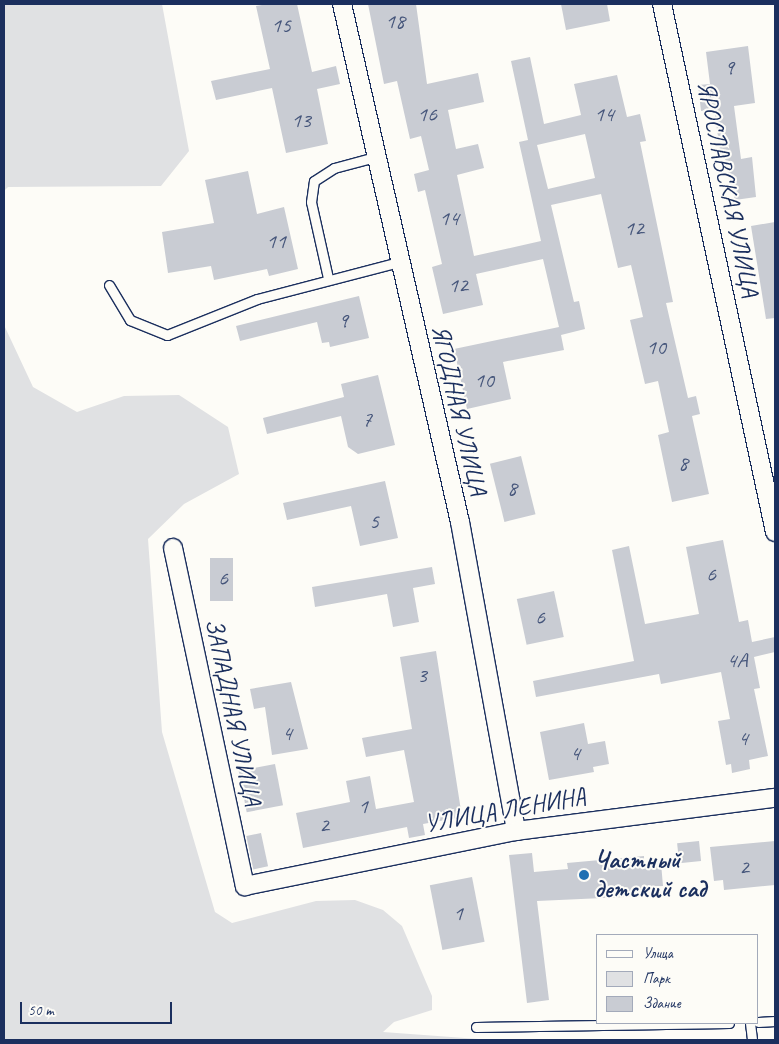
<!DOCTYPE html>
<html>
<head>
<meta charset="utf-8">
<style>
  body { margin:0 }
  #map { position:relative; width:779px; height:1044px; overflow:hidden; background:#fdfcf7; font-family:Caveat,sans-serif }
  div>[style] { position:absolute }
  .green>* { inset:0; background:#e0e1e3 }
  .building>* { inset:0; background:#c9ccd3; transform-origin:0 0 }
  .roads { filter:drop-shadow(1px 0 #1b2f5e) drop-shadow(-1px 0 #1b2f5e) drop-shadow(0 1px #1b2f5e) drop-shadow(0 -1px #1b2f5e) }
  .lane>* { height:9px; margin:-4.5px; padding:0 4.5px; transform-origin:4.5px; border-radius:4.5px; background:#fdfcf7 }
  .street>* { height:18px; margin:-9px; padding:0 9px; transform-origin:9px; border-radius:9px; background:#fdfcf7 }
  .dots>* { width:14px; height:14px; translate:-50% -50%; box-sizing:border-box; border:2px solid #fdfcf7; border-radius:50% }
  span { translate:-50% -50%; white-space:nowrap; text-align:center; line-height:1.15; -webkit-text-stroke:4px #fdfcf7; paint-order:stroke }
  .number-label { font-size:22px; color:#46567b }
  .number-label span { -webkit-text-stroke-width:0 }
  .street-label { font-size:25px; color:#1b2f5e }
  .poi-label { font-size:25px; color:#1b2f5e; font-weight:700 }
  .left { translate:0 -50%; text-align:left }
  .frame { position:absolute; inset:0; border:5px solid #1b2f5e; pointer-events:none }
  .legend { position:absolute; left:596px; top:934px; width:162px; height:90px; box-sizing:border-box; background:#fdfcf7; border:1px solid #a3aaba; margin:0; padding:6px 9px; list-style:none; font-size:15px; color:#1b2f5e }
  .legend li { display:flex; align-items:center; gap:10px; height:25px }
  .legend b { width:25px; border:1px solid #a3aaba }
  .scale { position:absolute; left:20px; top:1002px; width:152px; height:22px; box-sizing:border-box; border:2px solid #1b2f5e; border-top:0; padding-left:6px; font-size:15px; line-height:18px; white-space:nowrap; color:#1b2f5e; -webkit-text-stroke:4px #fdfcf7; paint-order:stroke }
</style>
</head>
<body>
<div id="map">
  <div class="green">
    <div style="clip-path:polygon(4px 4px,162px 4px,189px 151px,161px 186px,8px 187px,4px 191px)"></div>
    <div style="clip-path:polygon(4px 325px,33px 387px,77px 412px,124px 396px,179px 395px,228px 427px,239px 474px,184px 504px,148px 539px,162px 732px,215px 912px,232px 923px,316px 901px,355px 900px,383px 910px,402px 926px,432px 996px,432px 1010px,394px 1022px,383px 1032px,492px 1040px,4px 1040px)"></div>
  </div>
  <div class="building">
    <div style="clip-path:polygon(268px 4px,297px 4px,312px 72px,336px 66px,340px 84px,317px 89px,328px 144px,286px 153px,272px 88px,216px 100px,211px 81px,270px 69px,256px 6px)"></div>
    <div style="clip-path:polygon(evenodd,368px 4px,416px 4px,427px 84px,478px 73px,484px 102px,448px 110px,456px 149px,478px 144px,484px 168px,457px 175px,474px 256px,541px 241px,519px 142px,528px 140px,511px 61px,530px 57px,544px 124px,581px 115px,574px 84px,617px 75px,627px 117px,640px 114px,646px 141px,640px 142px,673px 302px,666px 303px,688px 398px,696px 396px,700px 414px,692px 416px,709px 494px,672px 502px,658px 435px,669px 432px,658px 381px,645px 384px,630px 320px,643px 317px,631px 265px,618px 268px,601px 194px,551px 205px,574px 302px,579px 301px,585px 329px,561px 335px,564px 350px,503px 362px,511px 399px,467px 409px,454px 349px,559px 327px,543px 259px,476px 274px,483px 305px,443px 314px,432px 267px,442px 264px,425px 190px,418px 192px,414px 174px,429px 170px,421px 136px,410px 139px,397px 81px,384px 84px,368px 4px,585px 134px,595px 178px,548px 189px,537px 145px,585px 134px)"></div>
    <div style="clip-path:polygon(561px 4px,607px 4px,610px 21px,566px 30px)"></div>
    <div style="clip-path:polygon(748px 46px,755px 103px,734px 106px,741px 159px,752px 157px,756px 197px,735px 200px,723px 150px,720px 150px,714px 109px,701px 111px,698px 85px,710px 84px,706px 52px)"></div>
    <div style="clip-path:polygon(248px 171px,257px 214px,284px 207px,298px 269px,269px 276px,267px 269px,214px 280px,211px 266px,168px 273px,162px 232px,214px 223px,205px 180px)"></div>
    <div style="clip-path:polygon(775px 222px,775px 318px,766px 319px,751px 226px)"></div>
    <div style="clip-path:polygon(359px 296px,369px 338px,330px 347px,329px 342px,322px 343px,317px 322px,240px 341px,236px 326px)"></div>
    <div style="clip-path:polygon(378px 375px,395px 445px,358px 454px,348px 447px,341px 416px,267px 434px,263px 418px,344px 397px,341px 384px)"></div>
    <div style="left:521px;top:456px;width:60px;height:32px;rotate:76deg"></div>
    <div style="clip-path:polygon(385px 481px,398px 538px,360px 546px,351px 506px,287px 520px,283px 503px)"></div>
    <div style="clip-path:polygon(723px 540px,739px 622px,748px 620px,752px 642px,775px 637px,775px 652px,754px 657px,760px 688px,754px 689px,768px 756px,749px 760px,750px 769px,732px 773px,731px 764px,726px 765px,718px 721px,730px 719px,721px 672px,661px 684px,659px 674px,536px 697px,533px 681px,634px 661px,612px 550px,629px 546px,645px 624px,699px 614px,686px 547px)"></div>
    <div style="left:210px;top:558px;width:23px;height:43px"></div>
    <div style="clip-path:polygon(432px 567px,435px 584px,413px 588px,419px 622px,393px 627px,387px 594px,315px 607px,312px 587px)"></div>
    <div style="left:554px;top:591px;width:47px;height:38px;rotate:78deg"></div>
    <div style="clip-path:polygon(436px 651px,462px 817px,423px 824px,425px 835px,409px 838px,407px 827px,303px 848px,296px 813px,350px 802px,346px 781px,370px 776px,376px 809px,414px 802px,404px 750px,366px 757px,362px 738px,412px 729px,400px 657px)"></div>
    <div style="clip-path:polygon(291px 682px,308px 749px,272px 755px,265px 707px,254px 709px,250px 689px)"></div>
    <div style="clip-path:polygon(584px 723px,588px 744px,605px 741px,609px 764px,593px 767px,594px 772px,549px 780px,540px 732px)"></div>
    <div style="left:275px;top:764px;width:42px;height:37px;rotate:79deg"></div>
    <div style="left:261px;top:833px;width:34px;height:15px;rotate:78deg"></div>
    <div style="left:699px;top:841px;width:20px;height:22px;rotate:84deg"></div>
    <div style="clip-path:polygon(775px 841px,775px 885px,724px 890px,723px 880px,714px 881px,710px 847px)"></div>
    <div style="clip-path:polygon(532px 853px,534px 872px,568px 869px,567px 863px,644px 856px,644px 865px,661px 863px,663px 886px,646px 887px,647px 896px,537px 901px,549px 1000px,527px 1003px,509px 855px)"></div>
    <div style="left:472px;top:877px;width:66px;height:43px;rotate:79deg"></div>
  </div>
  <div class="roads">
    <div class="lane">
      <div style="left:328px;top:278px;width:78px;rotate:-102.6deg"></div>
      <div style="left:311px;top:202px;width:21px;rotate:-82deg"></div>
      <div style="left:314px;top:181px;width:24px;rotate:-33deg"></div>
      <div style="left:334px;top:168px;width:42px;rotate:-15deg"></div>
      <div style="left:109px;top:285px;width:41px;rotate:59deg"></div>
      <div style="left:130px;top:320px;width:40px;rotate:22deg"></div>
      <div style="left:167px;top:335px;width:97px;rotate:-21.8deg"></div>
      <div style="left:257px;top:299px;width:147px;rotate:-14.6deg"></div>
      <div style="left:758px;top:1022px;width:17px;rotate:-3deg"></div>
      <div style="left:750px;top:1023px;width:17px;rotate:83deg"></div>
      <div style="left:476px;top:1027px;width:253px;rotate:-0.9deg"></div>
    </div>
    <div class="street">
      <div style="left:342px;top:4px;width:531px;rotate:77.17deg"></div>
      <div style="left:460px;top:522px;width:314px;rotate:79.7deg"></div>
      <div style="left:662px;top:4px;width:540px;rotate:77.92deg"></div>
      <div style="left:173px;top:548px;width:346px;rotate:78deg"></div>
      <div style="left:245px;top:886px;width:277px;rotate:-11.5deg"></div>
      <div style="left:516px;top:831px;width:261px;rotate:-7.3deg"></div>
    </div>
  </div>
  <div class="dots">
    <div style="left:584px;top:875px;background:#1f6fb2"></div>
  </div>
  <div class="number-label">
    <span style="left:395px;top:22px">18</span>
    <span style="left:281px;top:26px">15</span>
    <span style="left:729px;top:68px">9</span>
    <span style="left:427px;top:115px">16</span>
    <span style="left:604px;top:115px">14</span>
    <span style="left:301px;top:121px">13</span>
    <span style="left:449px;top:219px">14</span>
    <span style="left:634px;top:229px">12</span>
    <span style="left:276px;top:242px">11</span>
    <span style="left:458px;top:286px">12</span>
    <span style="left:343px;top:321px">9</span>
    <span style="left:656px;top:348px">10</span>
    <span style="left:484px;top:381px">10</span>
    <span style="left:367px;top:420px">7</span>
    <span style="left:683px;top:464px">8</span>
    <span style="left:512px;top:489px">8</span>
    <span style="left:374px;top:522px">5</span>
    <span style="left:711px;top:575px">6</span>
    <span style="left:223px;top:579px">6</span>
    <span style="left:540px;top:618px">6</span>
    <span style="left:737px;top:661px">4А</span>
    <span style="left:422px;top:676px">3</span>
    <span style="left:287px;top:734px">4</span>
    <span style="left:743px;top:739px">4</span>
    <span style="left:575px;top:754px">4</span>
    <span style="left:363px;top:807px">1</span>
    <span style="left:324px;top:826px">2</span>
    <span style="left:744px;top:868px">2</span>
    <span style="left:458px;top:914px">1</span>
  </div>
  <div class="street-label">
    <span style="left:728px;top:189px;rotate:78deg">ЯРОСЛАВСКАЯ УЛИЦА</span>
    <span style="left:459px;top:410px;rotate:77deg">ЯГОДНАЯ УЛИЦА</span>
    <span style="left:233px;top:712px;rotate:78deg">ЗАПАДНАЯ УЛИЦА</span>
    <span style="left:505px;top:810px;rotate:-10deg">УЛИЦА ЛЕНИНА</span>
  </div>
  <div class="poi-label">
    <span class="left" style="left:594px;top:875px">Частный<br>детский сад</span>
  </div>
  <div class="frame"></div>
  <ul class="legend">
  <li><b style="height:6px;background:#fdfcf7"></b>Улица</li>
  <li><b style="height:14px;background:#e0e1e3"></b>Парк</li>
  <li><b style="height:14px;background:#c9ccd3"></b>Здание</li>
  </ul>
  <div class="scale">50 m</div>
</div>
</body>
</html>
